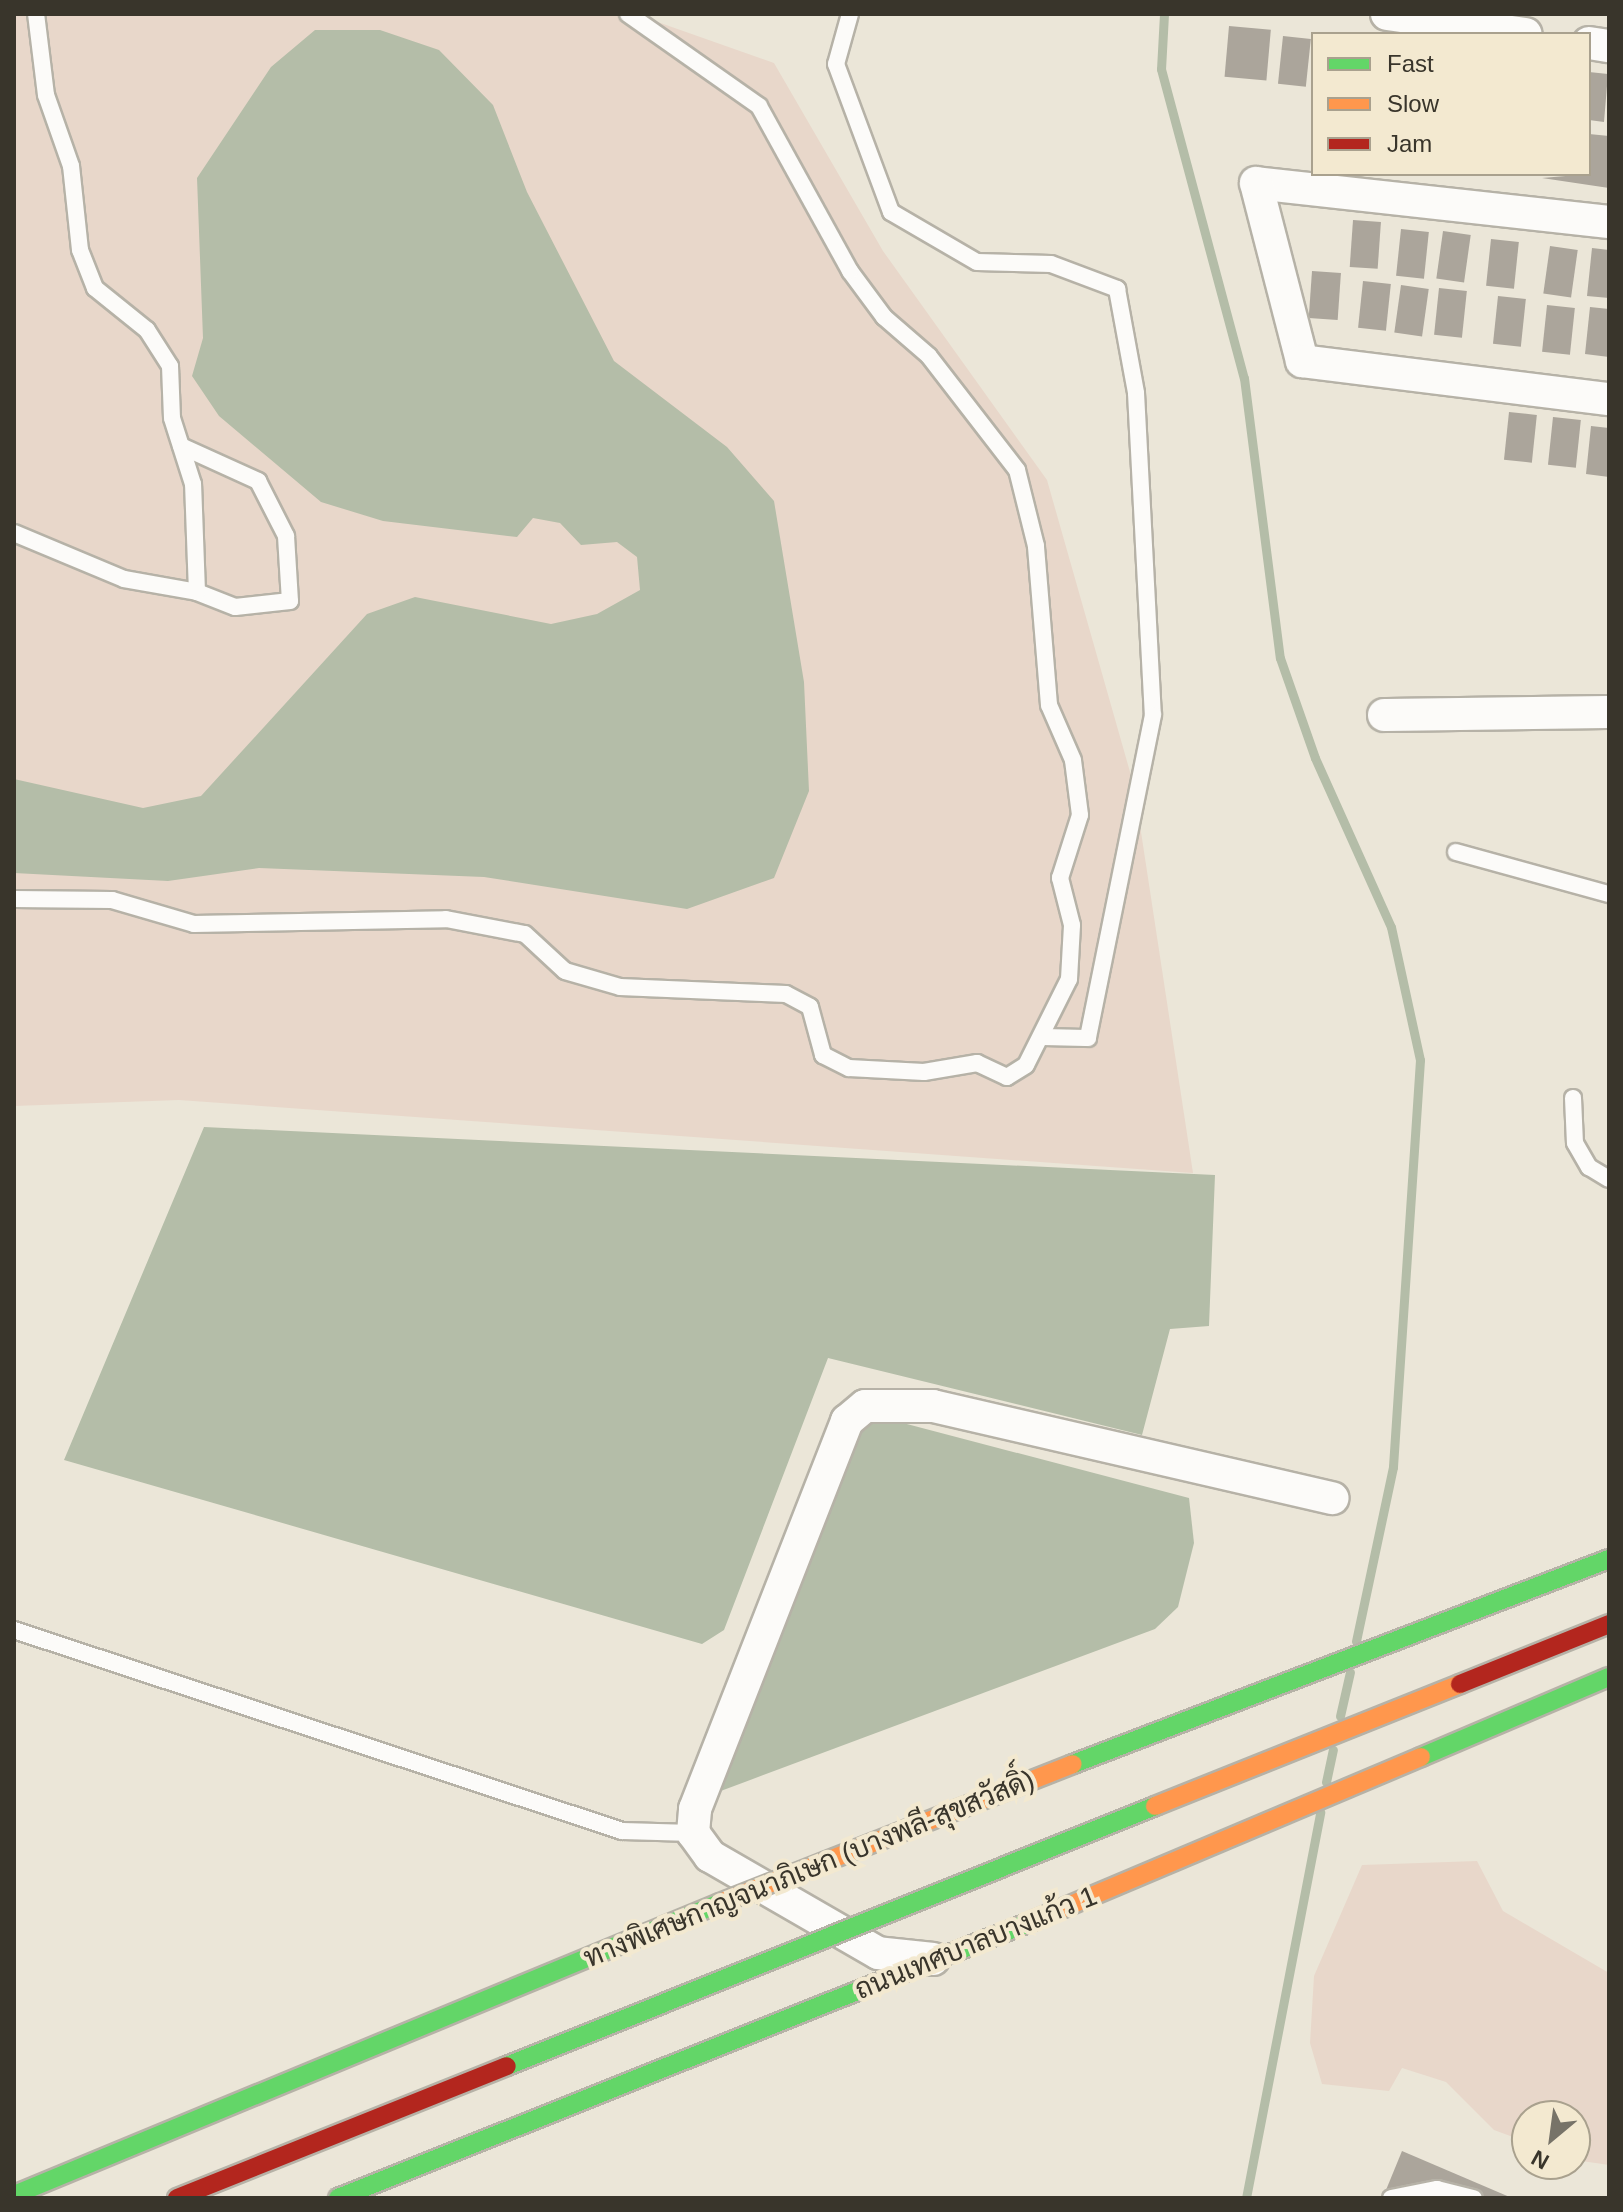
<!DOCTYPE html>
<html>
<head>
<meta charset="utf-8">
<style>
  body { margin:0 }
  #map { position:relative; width:1623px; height:2212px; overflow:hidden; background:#ebe6d8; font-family:Helvetica,Sarabun,sans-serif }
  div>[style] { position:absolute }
  .green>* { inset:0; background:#e8d7ca }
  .water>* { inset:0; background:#b4bda8 }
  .stream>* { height:9px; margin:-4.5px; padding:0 4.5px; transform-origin:4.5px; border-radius:4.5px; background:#b4bda8 }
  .building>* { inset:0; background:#aba59b; transform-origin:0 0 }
  .roads { filter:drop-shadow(2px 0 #b6b2a7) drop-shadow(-2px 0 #b6b2a7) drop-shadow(0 2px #b6b2a7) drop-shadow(0 -2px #b6b2a7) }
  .lane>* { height:16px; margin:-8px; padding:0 8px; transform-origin:8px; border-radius:8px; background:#fcfbf9 }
  .street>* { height:32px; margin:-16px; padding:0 16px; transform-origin:16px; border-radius:16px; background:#fcfbf9 }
  .fast>* { height:18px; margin:-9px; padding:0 9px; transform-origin:9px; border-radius:9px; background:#63d668 }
  .slow>* { height:18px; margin:-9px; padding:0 9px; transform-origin:9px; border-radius:9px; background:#ff974d }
  .bridges { filter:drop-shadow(2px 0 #b6b2a7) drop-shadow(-2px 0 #b6b2a7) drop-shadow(0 2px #b6b2a7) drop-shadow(0 -2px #b6b2a7) }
  .fast-bridge>* { height:18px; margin:-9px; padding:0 9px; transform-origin:9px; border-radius:9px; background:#63d668 }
  .slow-bridge>* { height:18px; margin:-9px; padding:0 9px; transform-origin:9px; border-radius:9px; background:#ff974d }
  .jam-bridge>* { height:18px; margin:-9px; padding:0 9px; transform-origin:9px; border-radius:9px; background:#b3261e }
  span { translate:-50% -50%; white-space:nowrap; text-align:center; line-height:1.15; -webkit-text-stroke:8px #f3e9d0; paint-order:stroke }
  .street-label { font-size:28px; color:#39352b }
  .frame { position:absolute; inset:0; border:16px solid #39352b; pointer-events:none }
  .legend { position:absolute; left:1311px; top:32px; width:280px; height:144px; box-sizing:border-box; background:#f3e9d0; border:2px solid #a9a18e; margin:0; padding:10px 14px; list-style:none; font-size:24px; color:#39352b }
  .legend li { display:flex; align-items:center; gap:16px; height:40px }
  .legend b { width:40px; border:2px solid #a9a18e }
  .north { position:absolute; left:1511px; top:2100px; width:80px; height:80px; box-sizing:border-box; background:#f3e9d0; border:2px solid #a9a18e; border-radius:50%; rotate:209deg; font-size:22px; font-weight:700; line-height:32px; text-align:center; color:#39352b }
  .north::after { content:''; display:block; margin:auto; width:28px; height:36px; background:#777368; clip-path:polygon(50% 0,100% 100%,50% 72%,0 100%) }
</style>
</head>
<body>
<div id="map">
  <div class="green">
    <div style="clip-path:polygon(14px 14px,635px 14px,774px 63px,883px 251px,1047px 480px,1134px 786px,1193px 1173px,179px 1100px,14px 1106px)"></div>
    <div style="clip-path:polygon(1477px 1861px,1503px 1911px,1609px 1973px,1609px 2165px,1575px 2160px,1575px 2116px,1527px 2116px,1527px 2142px,1494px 2130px,1446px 2082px,1402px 2068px,1389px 2091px,1322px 2084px,1310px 2043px,1314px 1976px,1362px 1865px)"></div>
  </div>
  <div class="water">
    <div style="clip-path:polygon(315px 30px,380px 30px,439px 50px,493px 105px,527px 192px,614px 361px,727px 447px,774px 501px,804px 682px,809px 791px,774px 878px,687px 909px,484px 877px,259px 868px,168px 881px,14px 873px,14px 779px,143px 808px,201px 796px,367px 614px,415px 597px,551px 624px,597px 614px,640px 590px,637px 557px,617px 542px,581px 545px,560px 523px,533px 518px,517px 537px,383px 521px,321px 502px,219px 416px,192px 376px,203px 338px,197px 178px,271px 67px)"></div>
    <div style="clip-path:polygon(204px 1127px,1215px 1175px,1209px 1326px,1170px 1329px,1142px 1435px,828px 1358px,724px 1630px,702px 1644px,64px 1460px)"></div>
    <div style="clip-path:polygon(884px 1418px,1189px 1498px,1194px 1543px,1178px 1607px,1155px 1629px,710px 1795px,852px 1434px)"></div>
  </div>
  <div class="stream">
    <div style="left:1164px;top:14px;width:55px;rotate:93.1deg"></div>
    <div style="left:1161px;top:69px;width:320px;rotate:75deg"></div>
    <div style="left:1244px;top:378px;width:282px;rotate:82.7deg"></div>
    <div style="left:1280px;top:658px;width:106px;rotate:70.7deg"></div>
    <div style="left:1315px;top:758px;width:185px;rotate:65.8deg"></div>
    <div style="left:1391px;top:927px;width:136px;rotate:77.7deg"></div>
    <div style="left:1420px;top:1060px;width:408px;rotate:93.8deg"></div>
    <div style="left:1393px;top:1467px;width:178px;rotate:102deg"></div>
    <div style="left:1340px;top:1716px;width:45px;rotate:-77.2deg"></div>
    <div style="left:1326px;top:1782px;width:33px;rotate:-78deg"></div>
    <div style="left:1246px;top:2198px;width:393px;rotate:-79.1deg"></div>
  </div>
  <div class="building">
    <div style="left:1229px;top:26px;width:42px;height:51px;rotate:5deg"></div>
    <div style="left:1283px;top:36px;width:28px;height:48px;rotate:6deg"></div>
    <div style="clip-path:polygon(1589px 72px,1608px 74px,1604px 122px,1589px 120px)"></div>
    <div style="clip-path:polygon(1589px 134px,1609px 136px,1609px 188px,1542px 178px,1589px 174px)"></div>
    <div style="left:1353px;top:220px;width:28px;height:47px;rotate:4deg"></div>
    <div style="left:1401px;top:229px;width:28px;height:47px;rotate:6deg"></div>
    <div style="left:1443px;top:231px;width:28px;height:48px;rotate:8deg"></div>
    <div style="left:1491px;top:239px;width:28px;height:47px;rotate:6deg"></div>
    <div style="left:1550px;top:246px;width:28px;height:48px;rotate:8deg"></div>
    <div style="clip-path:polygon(1592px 248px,1609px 250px,1609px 298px,1587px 296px)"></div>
    <div style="left:1312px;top:271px;width:29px;height:47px;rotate:4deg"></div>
    <div style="left:1363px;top:281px;width:28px;height:47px;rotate:6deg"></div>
    <div style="left:1401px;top:285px;width:28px;height:48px;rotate:8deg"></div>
    <div style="left:1439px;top:288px;width:28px;height:47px;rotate:6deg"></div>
    <div style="left:1498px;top:296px;width:28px;height:48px;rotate:6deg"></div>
    <div style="left:1547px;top:305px;width:28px;height:47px;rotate:6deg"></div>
    <div style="clip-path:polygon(1590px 307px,1609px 309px,1609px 357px,1585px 354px)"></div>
    <div style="left:1509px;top:412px;width:28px;height:48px;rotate:6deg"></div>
    <div style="left:1553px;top:417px;width:28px;height:48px;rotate:6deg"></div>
    <div style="clip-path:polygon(1591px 426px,1609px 428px,1609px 477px,1586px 474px)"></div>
    <div style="clip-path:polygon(1402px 2151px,1512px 2198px,1405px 2198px,1386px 2190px)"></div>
  </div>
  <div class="roads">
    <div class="lane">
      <div style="left:850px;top:14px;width:52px;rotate:105.6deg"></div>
      <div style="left:836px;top:64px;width:158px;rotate:69.6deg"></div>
      <div style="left:891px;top:212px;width:99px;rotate:30.2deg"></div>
      <div style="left:977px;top:262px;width:74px;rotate:1.5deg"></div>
      <div style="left:1051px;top:264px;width:71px;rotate:20.7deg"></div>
      <div style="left:1117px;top:289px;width:106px;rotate:79.6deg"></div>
      <div style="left:1136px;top:393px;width:322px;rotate:87deg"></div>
      <div style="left:1153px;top:715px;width:329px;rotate:101.4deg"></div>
      <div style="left:1088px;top:1038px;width:47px;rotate:-178.8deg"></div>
      <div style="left:181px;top:446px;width:85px;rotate:24.4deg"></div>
      <div style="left:258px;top:481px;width:62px;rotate:63deg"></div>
      <div style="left:286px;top:536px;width:65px;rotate:86.5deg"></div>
      <div style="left:290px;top:601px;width:55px;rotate:173.8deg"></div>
      <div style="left:235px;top:607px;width:41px;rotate:-158.5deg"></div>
      <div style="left:14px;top:533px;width:119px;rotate:22.7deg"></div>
      <div style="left:124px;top:579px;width:74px;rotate:10.1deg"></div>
      <div style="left:197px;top:592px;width:108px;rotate:-92.1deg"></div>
      <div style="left:193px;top:484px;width:69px;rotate:-107.7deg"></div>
      <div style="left:172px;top:418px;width:52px;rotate:-92.2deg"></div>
      <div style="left:170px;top:366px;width:43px;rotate:-122.6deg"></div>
      <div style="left:147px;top:330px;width:67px;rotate:-141.1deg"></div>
      <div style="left:95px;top:288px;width:41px;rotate:-111.5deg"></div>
      <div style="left:80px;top:250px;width:84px;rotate:-96.1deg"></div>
      <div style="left:71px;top:166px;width:75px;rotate:-109.4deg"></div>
      <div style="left:46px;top:95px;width:82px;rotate:-97deg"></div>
      <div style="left:1456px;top:852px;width:159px;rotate:15.4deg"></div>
      <div style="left:14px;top:899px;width:98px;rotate:0.6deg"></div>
      <div style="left:112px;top:900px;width:85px;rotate:16.3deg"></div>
      <div style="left:194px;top:924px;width:252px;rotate:-1.1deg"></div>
      <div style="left:446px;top:919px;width:80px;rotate:10.8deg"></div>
      <div style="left:525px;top:934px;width:54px;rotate:42.8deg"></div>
      <div style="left:565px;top:971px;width:57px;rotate:16.2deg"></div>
      <div style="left:620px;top:987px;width:166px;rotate:2.4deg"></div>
      <div style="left:786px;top:994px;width:27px;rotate:28deg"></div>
      <div style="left:810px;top:1007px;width:50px;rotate:74.8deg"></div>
      <div style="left:823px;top:1055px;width:29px;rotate:27deg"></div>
      <div style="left:849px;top:1068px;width:75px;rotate:3.1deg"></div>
      <div style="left:924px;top:1072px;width:54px;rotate:-9.6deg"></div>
      <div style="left:977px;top:1063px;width:33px;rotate:25deg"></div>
      <div style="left:1007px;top:1077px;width:22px;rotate:-32deg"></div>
      <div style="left:1026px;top:1065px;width:96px;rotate:-63.4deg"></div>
      <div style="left:1069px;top:979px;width:54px;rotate:-86.8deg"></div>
      <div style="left:1072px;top:925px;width:49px;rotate:-104.3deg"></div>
      <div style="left:1060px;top:878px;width:66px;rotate:-72.4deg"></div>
      <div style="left:1080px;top:815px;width:55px;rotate:-97.3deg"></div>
      <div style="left:1073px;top:760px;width:60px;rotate:-113.6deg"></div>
      <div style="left:1049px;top:705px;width:160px;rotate:-94.7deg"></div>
      <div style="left:1036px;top:546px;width:78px;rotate:-104deg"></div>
      <div style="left:1017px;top:470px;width:144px;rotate:-127.7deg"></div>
      <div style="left:929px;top:356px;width:60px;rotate:-139.1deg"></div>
      <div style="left:884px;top:317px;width:57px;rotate:-126.5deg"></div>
      <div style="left:850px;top:271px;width:188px;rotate:-118.9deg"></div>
      <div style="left:759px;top:106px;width:160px;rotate:-144.9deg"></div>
      <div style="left:1573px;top:1098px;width:45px;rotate:87.5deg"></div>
      <div style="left:1575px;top:1143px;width:28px;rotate:60deg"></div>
      <div style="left:1589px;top:1167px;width:23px;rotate:31deg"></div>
      <div style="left:14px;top:1630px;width:640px;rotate:18.29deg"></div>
      <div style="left:622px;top:1831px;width:71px;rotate:1.6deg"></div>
      <div style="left:1391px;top:2198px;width:47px;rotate:-11.1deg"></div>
      <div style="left:1437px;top:2189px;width:38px;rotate:14deg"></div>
    </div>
    <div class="street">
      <div style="left:1387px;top:14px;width:140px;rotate:8.2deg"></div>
      <div style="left:1589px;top:43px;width:20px;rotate:9deg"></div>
      <div style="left:1609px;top:222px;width:355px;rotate:-173.7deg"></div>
      <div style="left:1256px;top:183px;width:184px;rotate:75.5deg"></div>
      <div style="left:1302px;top:361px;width:309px;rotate:7.1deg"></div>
      <div style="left:1384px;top:715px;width:225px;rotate:-0.8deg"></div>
      <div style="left:933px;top:1959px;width:55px;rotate:-173.8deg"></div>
      <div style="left:878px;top:1953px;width:194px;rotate:-150deg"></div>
      <div style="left:710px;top:1856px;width:29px;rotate:-126deg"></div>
      <div style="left:693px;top:1833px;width:24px;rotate:-85deg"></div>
      <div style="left:695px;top:1809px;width:417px;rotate:-68.6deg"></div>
      <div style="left:847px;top:1421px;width:23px;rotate:-40deg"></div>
      <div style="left:865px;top:1406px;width:68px"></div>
      <div style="left:933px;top:1406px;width:410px;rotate:13deg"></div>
    </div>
    <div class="fast">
      <div style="left:1421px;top:1757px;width:204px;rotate:-23.1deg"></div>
      <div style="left:338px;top:2198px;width:750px;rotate:-21.74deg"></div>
    </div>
    <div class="slow">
      <div style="left:1035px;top:1920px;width:419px;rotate:-22.9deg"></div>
    </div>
  </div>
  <div class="bridges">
    <div class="fast-bridge">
      <div style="left:1073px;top:1764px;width:574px;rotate:-20.93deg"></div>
      <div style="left:507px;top:2066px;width:698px;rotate:-21.86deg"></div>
      <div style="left:14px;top:2195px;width:764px;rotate:-22.47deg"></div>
    </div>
    <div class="slow-bridge">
      <div style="left:1155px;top:1806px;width:328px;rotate:-21.8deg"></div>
      <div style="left:720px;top:1903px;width:379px;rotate:-21.5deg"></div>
    </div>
    <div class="jam-bridge">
      <div style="left:1460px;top:1684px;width:161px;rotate:-21.9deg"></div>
      <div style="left:177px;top:2198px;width:355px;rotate:-21.8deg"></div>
    </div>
  </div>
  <div class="street-label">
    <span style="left:809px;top:1869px;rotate:-22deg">ทางพิเศษกาญจนาภิเษก (บางพลี-สุขสวัสดิ์)</span>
    <span style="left:976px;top:1943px;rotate:-22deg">ถนนเทศบาลบางแก้ว 1</span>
  </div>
  <div class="frame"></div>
  <ul class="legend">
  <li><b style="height:10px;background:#63d668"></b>Fast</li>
  <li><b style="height:10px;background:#ff974d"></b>Slow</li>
  <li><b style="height:10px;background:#b3261e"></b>Jam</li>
  </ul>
  <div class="north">N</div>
</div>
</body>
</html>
